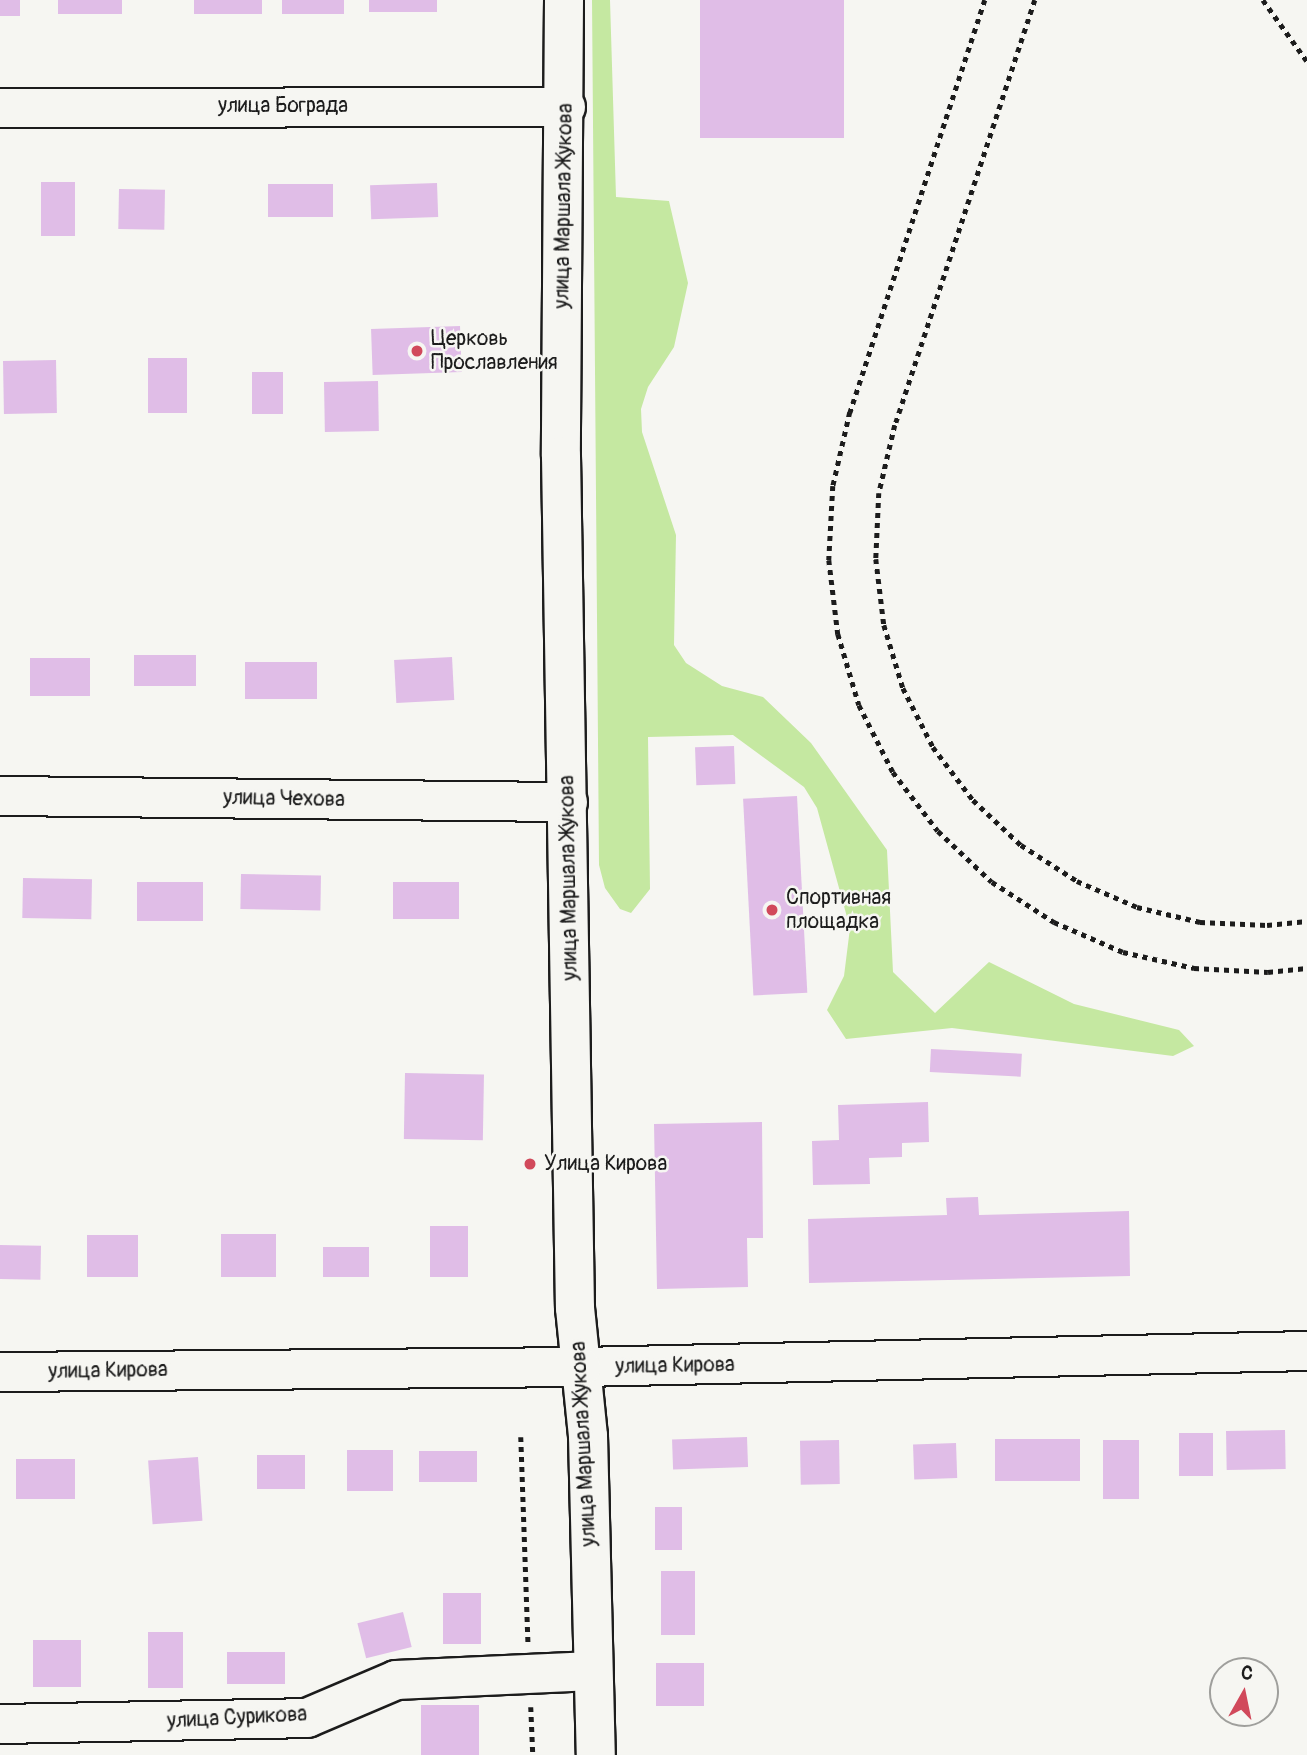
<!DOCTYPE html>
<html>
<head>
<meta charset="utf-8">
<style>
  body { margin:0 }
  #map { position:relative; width:1307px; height:1755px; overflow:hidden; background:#f6f6f2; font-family:Pangolin,sans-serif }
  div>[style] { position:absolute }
  .green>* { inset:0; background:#c5e8a1 }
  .building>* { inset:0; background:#e0bde7; transform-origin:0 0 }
  .path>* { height:4.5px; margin-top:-2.25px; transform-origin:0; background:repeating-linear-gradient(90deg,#1c1c1c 0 5px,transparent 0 10px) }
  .roads { filter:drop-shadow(2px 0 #1c1c1c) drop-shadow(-2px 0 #1c1c1c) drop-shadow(0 2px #1c1c1c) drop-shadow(0 -2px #1c1c1c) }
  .minor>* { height:38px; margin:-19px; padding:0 19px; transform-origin:19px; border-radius:19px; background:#f6f6f2 }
  .major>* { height:38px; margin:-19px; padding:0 19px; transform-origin:19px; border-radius:19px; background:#f6f6f2 }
  .dots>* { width:19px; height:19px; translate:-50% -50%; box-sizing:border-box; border:4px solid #f6f6f2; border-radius:50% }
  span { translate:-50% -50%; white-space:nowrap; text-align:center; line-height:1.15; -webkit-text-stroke:5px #f6f6f2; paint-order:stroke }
  .street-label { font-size:21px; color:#1c1c1c }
  .poi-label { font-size:21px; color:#1c1c1c }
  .left { translate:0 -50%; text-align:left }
  .north { position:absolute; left:1209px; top:1657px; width:70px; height:70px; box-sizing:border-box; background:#f6f6f2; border:2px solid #9f9f9c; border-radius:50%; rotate:9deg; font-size:19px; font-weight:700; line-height:28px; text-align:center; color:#1c1c1c }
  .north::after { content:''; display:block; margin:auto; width:24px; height:32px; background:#d1495b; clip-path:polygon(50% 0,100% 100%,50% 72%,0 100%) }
</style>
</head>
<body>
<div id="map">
  <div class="green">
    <div style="clip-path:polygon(592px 0,610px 0,616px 197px,669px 201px,688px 283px,674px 347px,648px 387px,641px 409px,642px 432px,676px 535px,674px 645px,686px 663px,722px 686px,763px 697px,811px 743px,887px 850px,893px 972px,935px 1013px,989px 962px,1074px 1004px,1179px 1030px,1194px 1046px,1173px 1056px,952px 1028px,846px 1039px,827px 1010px,844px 976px,850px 928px,817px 808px,804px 787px,733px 735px,648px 737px,650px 889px,631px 913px,620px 909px,605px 888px,599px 865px)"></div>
  </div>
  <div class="building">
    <div style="left:0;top:0;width:20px;height:16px"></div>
    <div style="left:58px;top:0;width:64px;height:14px"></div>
    <div style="left:194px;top:0;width:68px;height:14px"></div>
    <div style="left:282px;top:0;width:62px;height:14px"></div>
    <div style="left:369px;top:0;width:68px;height:12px"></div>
    <div style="left:700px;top:0;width:144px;height:138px"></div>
    <div style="left:41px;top:182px;width:34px;height:54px"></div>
    <div style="left:437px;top:183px;width:34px;height:67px;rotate:88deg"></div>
    <div style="left:333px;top:184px;width:33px;height:65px;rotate:90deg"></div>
    <div style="left:119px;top:189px;width:46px;height:40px;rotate:1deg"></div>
    <div style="left:460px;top:326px;width:46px;height:89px;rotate:88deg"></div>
    <div style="left:148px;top:358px;width:39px;height:55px"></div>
    <div style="left:56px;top:360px;width:53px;height:53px;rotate:89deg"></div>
    <div style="left:252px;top:372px;width:31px;height:42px"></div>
    <div style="left:378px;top:381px;width:50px;height:54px;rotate:89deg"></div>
    <div style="left:134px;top:655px;width:62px;height:31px"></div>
    <div style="left:452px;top:657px;width:43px;height:58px;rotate:87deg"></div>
    <div style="left:30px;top:658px;width:60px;height:38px"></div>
    <div style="left:245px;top:662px;width:72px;height:37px"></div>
    <div style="left:734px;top:746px;width:38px;height:39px;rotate:88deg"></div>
    <div style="left:797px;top:796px;width:197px;height:54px;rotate:87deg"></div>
    <div style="left:241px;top:874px;width:80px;height:35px;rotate:1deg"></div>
    <div style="left:23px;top:878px;width:69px;height:40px;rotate:1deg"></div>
    <div style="left:137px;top:882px;width:66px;height:39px"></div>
    <div style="left:459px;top:882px;width:37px;height:66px;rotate:90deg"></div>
    <div style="left:931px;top:1049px;width:91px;height:23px;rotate:3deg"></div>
    <div style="left:405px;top:1073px;width:79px;height:66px;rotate:1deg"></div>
    <div style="clip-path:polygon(928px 1102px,929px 1142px,902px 1143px,902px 1157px,869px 1158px,870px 1184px,813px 1185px,812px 1141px,839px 1140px,838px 1105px)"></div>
    <div style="clip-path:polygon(762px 1122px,763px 1238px,747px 1238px,748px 1287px,657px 1289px,654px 1124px)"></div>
    <div style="clip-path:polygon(978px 1197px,979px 1215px,1129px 1211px,1130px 1276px,809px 1283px,808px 1219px,947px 1215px,946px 1198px)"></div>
    <div style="left:430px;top:1226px;width:38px;height:51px"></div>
    <div style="left:221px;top:1234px;width:55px;height:43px"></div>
    <div style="left:87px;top:1235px;width:51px;height:42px"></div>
    <div style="left:0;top:1245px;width:41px;height:34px;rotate:1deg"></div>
    <div style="left:323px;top:1247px;width:46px;height:30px"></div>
    <div style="left:1285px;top:1430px;width:39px;height:59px;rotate:89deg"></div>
    <div style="left:1179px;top:1433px;width:34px;height:43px"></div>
    <div style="left:747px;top:1437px;width:30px;height:75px;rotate:88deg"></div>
    <div style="left:1080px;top:1439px;width:42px;height:85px;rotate:90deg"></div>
    <div style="left:839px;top:1440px;width:44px;height:39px;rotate:89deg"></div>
    <div style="left:1103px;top:1440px;width:36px;height:59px"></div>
    <div style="left:956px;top:1443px;width:35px;height:43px;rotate:88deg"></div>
    <div style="left:347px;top:1450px;width:46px;height:41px"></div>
    <div style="left:477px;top:1451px;width:31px;height:58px;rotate:90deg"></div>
    <div style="left:305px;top:1455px;width:34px;height:48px;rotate:90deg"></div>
    <div style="left:198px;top:1457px;width:64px;height:50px;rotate:86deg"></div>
    <div style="left:75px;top:1459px;width:40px;height:59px;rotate:90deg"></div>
    <div style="left:655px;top:1507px;width:27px;height:43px"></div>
    <div style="left:695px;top:1571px;width:64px;height:34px;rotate:90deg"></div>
    <div style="left:443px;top:1593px;width:38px;height:51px"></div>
    <div style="left:403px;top:1612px;width:36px;height:47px;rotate:76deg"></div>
    <div style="left:148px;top:1632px;width:35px;height:56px"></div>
    <div style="left:33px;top:1640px;width:48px;height:47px"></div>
    <div style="left:285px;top:1652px;width:32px;height:58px;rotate:90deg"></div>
    <div style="left:656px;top:1663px;width:48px;height:43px"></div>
    <div style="left:421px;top:1705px;width:58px;height:50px"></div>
  </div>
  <div class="path">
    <div style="left:985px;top:0;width:434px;rotate:108.1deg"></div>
    <div style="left:850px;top:412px;width:76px;rotate:102.9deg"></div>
    <div style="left:833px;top:486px;width:74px;rotate:93.1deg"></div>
    <div style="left:829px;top:560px;width:75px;rotate:83.1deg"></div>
    <div style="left:838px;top:634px;width:74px;rotate:73.5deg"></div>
    <div style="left:859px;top:705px;width:75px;rotate:63.1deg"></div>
    <div style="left:893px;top:772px;width:74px;rotate:52.7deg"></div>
    <div style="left:938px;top:831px;width:74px;rotate:43.4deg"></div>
    <div style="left:992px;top:882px;width:74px;rotate:32.8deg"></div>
    <div style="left:1054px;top:922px;width:75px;rotate:23.5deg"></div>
    <div style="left:1123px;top:952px;width:73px;rotate:12.7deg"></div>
    <div style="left:1194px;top:968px;width:74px;rotate:3.1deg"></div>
    <div style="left:1268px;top:972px;width:39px;rotate:-6deg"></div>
    <div style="left:1035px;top:0;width:447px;rotate:108.2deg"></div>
    <div style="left:895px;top:425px;width:70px;rotate:103.2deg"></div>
    <div style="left:879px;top:493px;width:66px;rotate:92.6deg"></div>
    <div style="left:876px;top:559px;width:66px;rotate:83.1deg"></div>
    <div style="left:884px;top:625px;width:66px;rotate:73.2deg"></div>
    <div style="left:903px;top:688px;width:66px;rotate:63deg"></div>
    <div style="left:933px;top:747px;width:66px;rotate:53deg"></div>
    <div style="left:973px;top:800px;width:66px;rotate:43.2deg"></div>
    <div style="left:1021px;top:845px;width:67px;rotate:32.7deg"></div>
    <div style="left:1077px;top:881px;width:65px;rotate:23.4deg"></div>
    <div style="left:1137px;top:907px;width:65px;rotate:13.4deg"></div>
    <div style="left:1200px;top:922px;width:67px;rotate:2.6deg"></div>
    <div style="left:1267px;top:925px;width:40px;rotate:-5.7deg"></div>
    <div style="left:1263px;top:0;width:75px;rotate:54.2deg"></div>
    <div style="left:521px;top:1437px;width:205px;rotate:88deg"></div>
    <div style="left:531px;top:1707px;width:48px;rotate:87.6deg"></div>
  </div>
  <div class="roads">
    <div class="minor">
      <div style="left:0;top:108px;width:566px;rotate:-0.1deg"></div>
      <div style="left:0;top:796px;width:568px;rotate:0.61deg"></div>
      <div style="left:581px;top:1367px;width:726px;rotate:-1.26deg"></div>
      <div style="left:0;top:1724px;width:307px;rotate:-1.1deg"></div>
      <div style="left:307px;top:1718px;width:97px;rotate:-23.1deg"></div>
      <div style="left:396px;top:1680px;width:197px;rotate:-2.6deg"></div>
    </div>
    <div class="major">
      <div style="left:564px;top:0;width:456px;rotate:90.4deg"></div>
      <div style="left:561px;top:456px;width:852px;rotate:89.06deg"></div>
      <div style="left:575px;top:1308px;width:129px;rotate:84.2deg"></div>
      <div style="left:588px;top:1436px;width:319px;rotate:88.6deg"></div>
      <div style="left:0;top:1372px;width:581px;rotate:-0.49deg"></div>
    </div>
  </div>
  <div class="dots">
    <div style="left:417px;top:351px;background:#d1495b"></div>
    <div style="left:772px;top:910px;background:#d1495b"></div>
    <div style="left:530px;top:1164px;background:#d1495b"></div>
  </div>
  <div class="street-label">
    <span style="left:283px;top:106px">улица Бограда</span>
    <span style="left:564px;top:206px;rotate:-89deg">улица Маршала Жукова</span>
    <span style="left:284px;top:799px;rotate:1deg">улица Чехова</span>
    <span style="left:569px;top:878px;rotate:-91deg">улица Маршала Жукова</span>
    <span style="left:675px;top:1366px;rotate:-1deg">улица Кирова</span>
    <span style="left:108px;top:1371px;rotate:-1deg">улица Кирова</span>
    <span style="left:584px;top:1444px;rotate:-93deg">улица Маршала Жукова</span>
    <span style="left:237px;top:1718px;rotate:-3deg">улица Сурикова</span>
  </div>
  <div class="poi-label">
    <span class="left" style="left:431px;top:351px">Церковь<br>Прославления</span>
    <span class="left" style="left:786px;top:910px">Спортивная<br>площадка</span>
    <span class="left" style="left:544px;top:1164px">Улица Кирова</span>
  </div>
  <div class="north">С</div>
</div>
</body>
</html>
